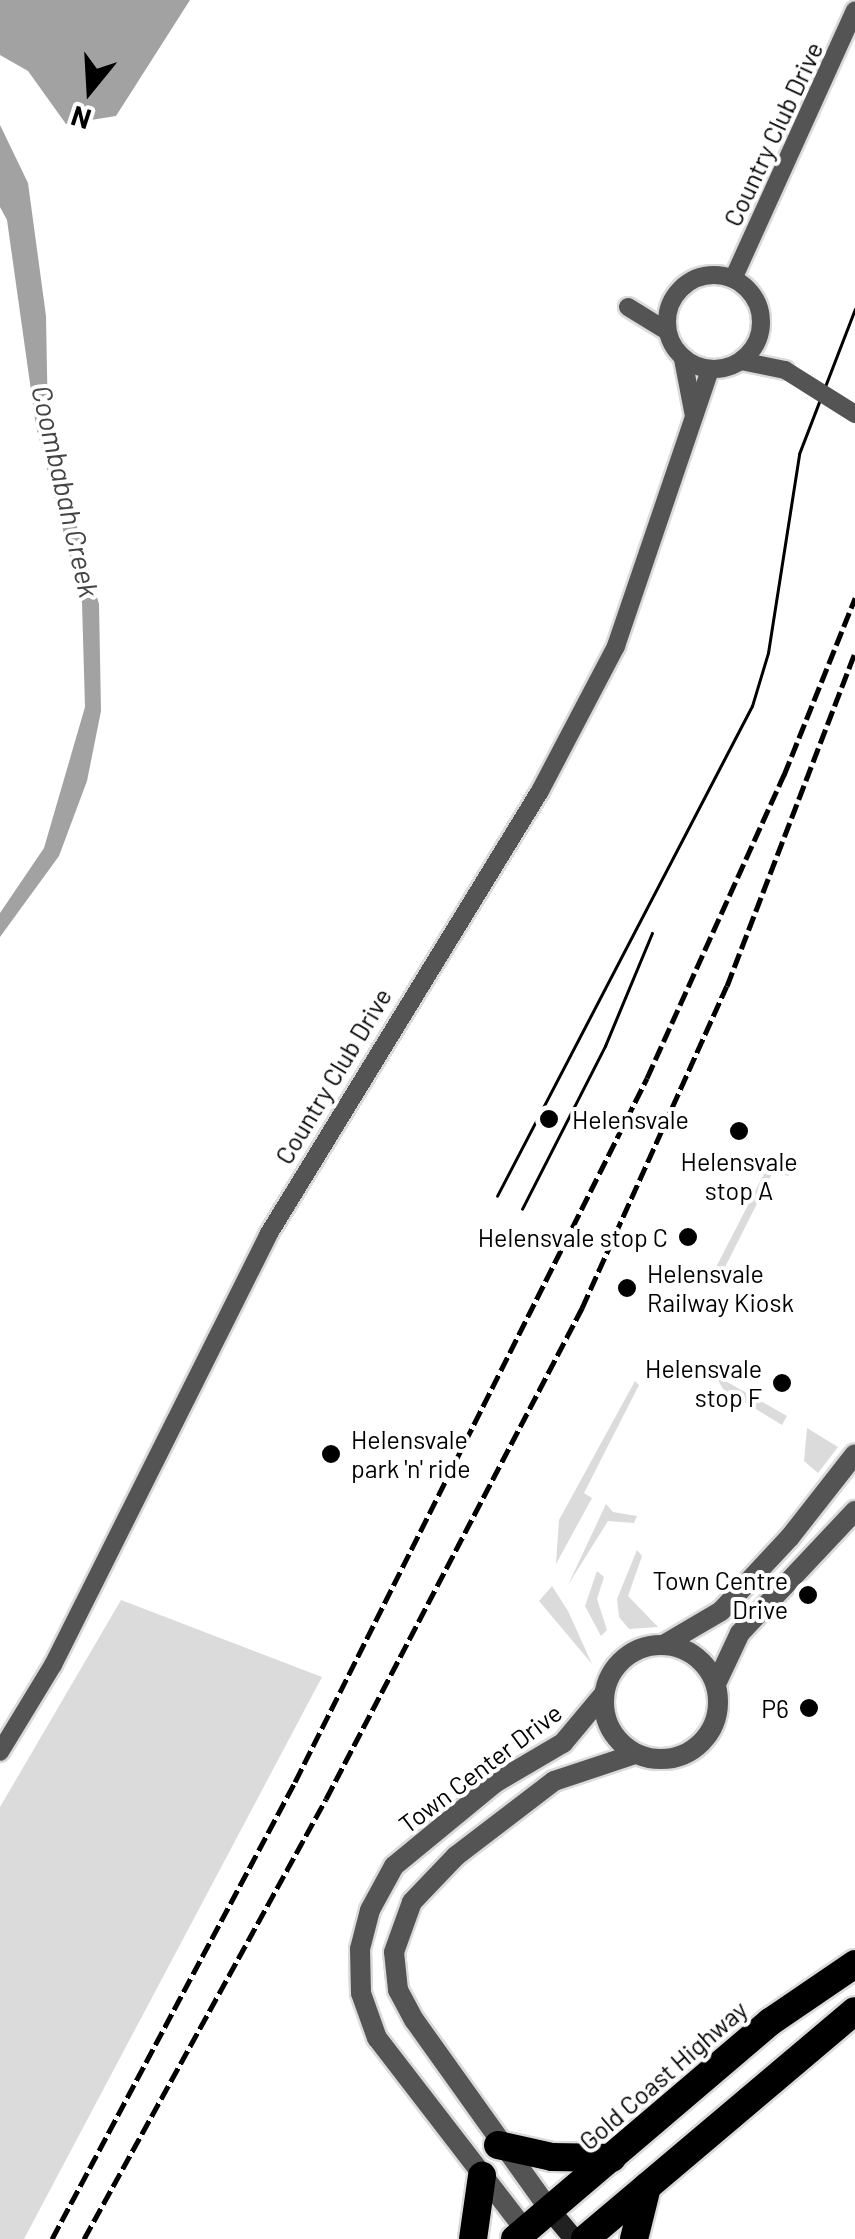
<!DOCTYPE html>
<html>
<head>
<meta charset="utf-8">
<style>
  body { margin:0 }
  #map { position:relative; width:855px; height:2239px; overflow:hidden; background:#fff; font-family:Barlow,sans-serif }
  div>[style] { position:absolute }
  .green>* { inset:0; background:#dbdbdb }
  .water>* { inset:0; background:#a2a2a2 }
  .roads { filter:drop-shadow(2px 0 #dbdbdb) drop-shadow(-2px 0 #dbdbdb) drop-shadow(0 2px #dbdbdb) drop-shadow(0 -2px #dbdbdb) }
  .minor>* { height:18px; margin:-9px; padding:0 9px; transform-origin:9px; border-radius:9px; background:#545454 }
  .minor>.ring { margin:-9px; padding:0; box-sizing:content-box; background:none; border:18px solid #545454; border-radius:50% }
  .tertiary>* { height:20px; margin:-10px; padding:0 10px; transform-origin:10px; border-radius:10px; background:#545454 }
  .tertiary>.ring { margin:-10px; padding:0; box-sizing:content-box; background:none; border:20px solid #545454; border-radius:50% }
  .secondary>* { height:20px; margin:-10px; padding:0 10px; transform-origin:10px; border-radius:10px; background:#212121 }
  .trunk>* { height:28px; margin:-14px; padding:0 14px; transform-origin:14px; border-radius:14px; background:#000 }
  .tram>* { height:2.5px; margin:-1.25px; padding:0 1.25px; transform-origin:1.25px; border-radius:1.25px; background:#000 }
  .rail>* { height:5px; margin-top:-2.5px; transform-origin:0; background:repeating-linear-gradient(90deg,#000 0 15px,transparent 0 20px) }
  .minor-bridge>* { height:18px; margin:-9px; padding:0 9px; transform-origin:9px; border-radius:9px; background:#545454 }
  .dots>* { width:28px; height:28px; translate:-50% -50%; box-sizing:border-box; border:5px solid #fff; border-radius:50% }
  span { translate:-50% -50%; white-space:nowrap; text-align:center; line-height:1.15; -webkit-text-stroke:8px #fff; paint-order:stroke }
  .street-label { font-size:25px; color:#000 }
  .poi-label { font-size:25px; color:#000 }
  .left { translate:0 -50%; text-align:left }
  .right { translate:-100% -50%; text-align:right }
  .water-label { font-size:28px; color:#434343; font-style:italic }
  .north { position:absolute; left:40px; top:40px; width:100px; height:100px; -webkit-text-stroke:8px #fff; paint-order:stroke; rotate:198deg; font-size:28px; font-weight:700; line-height:40px; text-align:center; color:#000 }
  .north::after { content:''; display:block; margin:auto; width:35px; height:45px; background:#000; clip-path:polygon(50% 0,100% 100%,50% 72%,0 100%) }
</style>
</head>
<body>
<div id="map">
  <div class="green">
    <div style="clip-path:polygon(787px 1163px,798px 1167px,788px 1176px,774px 1170px,720px 1277px,713px 1273px,764px 1174px)"></div>
    <div style="clip-path:polygon(715px 1375px,787px 1416px,782px 1425px,723px 1389px)"></div>
    <div style="clip-path:polygon(635px 1381px,639px 1385px,584px 1493px,592px 1498px,556px 1564px,559px 1520px)"></div>
    <div style="clip-path:polygon(807px 1428px,838px 1447px,818px 1473px,804px 1461px)"></div>
    <div style="clip-path:polygon(606px 1504px,613px 1512px,637px 1516px,634px 1523px,608px 1521px,568px 1585px)"></div>
    <div style="clip-path:polygon(637px 1550px,642px 1556px,628px 1596px,658px 1627px,629px 1629px,619px 1617px,617px 1599px)"></div>
    <div style="clip-path:polygon(597px 1571px,604px 1577px,597px 1599px,607px 1630px,601px 1636px,585px 1606px)"></div>
    <div style="clip-path:polygon(552px 1586px,568px 1611px,592px 1664px,539px 1601px)"></div>
    <div style="clip-path:polygon(121px 1600px,322px 1677px,24px 2239px,0 2239px,0 1807px)"></div>
  </div>
  <div class="water">
    <div style="clip-path:polygon(0 0,190px 0,116px 116px,66px 124px,28px 71px,0 55px)"></div>
    <div style="clip-path:polygon(0 125px,28px 183px,46px 316px,48px 425px,99px 604px,101px 711px,87px 781px,59px 856px,0 937px,0 913px,44px 848px,85px 707px,82px 603px,36px 426px,7px 220px,0 207px)"></div>
  </div>
  <div class="roads">
    <div class="minor">
      <div class="ring" style="left:667px;top:275px;width:76px;height:76px"></div>
      <div style="left:733px;top:279px;width:295px;rotate:-65.6deg"></div>
      <div style="left:628px;top:307px;width:46px;rotate:31.6deg"></div>
      <div style="left:683px;top:359px;width:58px;rotate:79.1deg"></div>
      <div style="left:741px;top:361px;width:45px;rotate:11.6deg"></div>
      <div style="left:0;top:1752px;width:102px;rotate:-58.7deg"></div>
      <div style="left:53px;top:1665px;width:481px;rotate:-63.4deg"></div>
      <div style="left:268px;top:1235px;width:521px;rotate:-58.51deg"></div>
      <div style="left:540px;top:791px;width:164px;rotate:-62.3deg"></div>
      <div style="left:616px;top:646px;width:292px;rotate:-71.2deg"></div>
    </div>
    <div class="tertiary">
      <div style="left:665px;top:1644px;width:65px;rotate:-30.5deg"></div>
      <div style="left:721px;top:1611px;width:101px;rotate:-47deg"></div>
      <div style="left:790px;top:1537px;width:105px;rotate:-51.9deg"></div>
      <div class="ring" style="left:604px;top:1645px;width:94px;height:94px"></div>
      <div style="left:716px;top:1684px;width:56px;rotate:-64.8deg"></div>
      <div style="left:740px;top:1633px;width:168px;rotate:-46.7deg"></div>
      <div style="left:549px;top:2209px;width:232px;rotate:-125.5deg"></div>
      <div style="left:414px;top:2020px;width:34px;rotate:-118deg"></div>
      <div style="left:398px;top:1990px;width:38px;rotate:-96deg"></div>
      <div style="left:394px;top:1952px;width:53px;rotate:-70.2deg"></div>
      <div style="left:412px;top:1902px;width:64px;rotate:-46.3deg"></div>
      <div style="left:456px;top:1856px;width:123px;rotate:-37.4deg"></div>
      <div style="left:554px;top:1781px;width:82px;rotate:-18.4deg"></div>
      <div style="left:525px;top:2230px;width:242px;rotate:-127.6deg"></div>
      <div style="left:377px;top:2038px;width:48px;rotate:-109.6deg"></div>
      <div style="left:361px;top:1993px;width:44px;rotate:-91.3deg"></div>
      <div style="left:360px;top:1949px;width:40px;rotate:-75.6deg"></div>
      <div style="left:370px;top:1910px;width:50px;rotate:-61.4deg"></div>
      <div style="left:394px;top:1866px;width:131px;rotate:-39.4deg"></div>
      <div style="left:495px;top:1783px;width:79px;rotate:-30.5deg"></div>
      <div style="left:563px;top:1743px;width:64px;rotate:-50.1deg"></div>
    </div>
    <div class="secondary">
      <div style="left:549px;top:2209px;width:39px;rotate:50deg"></div>
    </div>
    <div class="trunk">
      <div style="left:498px;top:2145px;width:55px;rotate:12.5deg"></div>
      <div style="left:552px;top:2157px;width:60px;rotate:1deg"></div>
      <div style="left:473px;top:2239px;width:64px;rotate:-81.9deg"></div>
      <div style="left:515px;top:2239px;width:335px;rotate:-40.4deg"></div>
      <div style="left:770px;top:2022px;width:103px;rotate:-34.3deg"></div>
      <div style="left:585px;top:2239px;width:353px;rotate:-40.2deg"></div>
      <div style="left:634px;top:2239px;width:54px;rotate:-76deg"></div>
    </div>
  </div>
  <div class="tram">
    <div style="left:497px;top:1196px;width:552px;rotate:-62.51deg"></div>
    <div style="left:752px;top:706px;width:55px;rotate:-73.2deg"></div>
    <div style="left:768px;top:653px;width:201px;rotate:-81.1deg"></div>
    <div style="left:799px;top:454px;width:155px;rotate:-68.9deg"></div>
    <div style="left:522px;top:1209px;width:183px;rotate:-63deg"></div>
    <div style="left:605px;top:1046px;width:122px;rotate:-67.4deg"></div>
  </div>
  <div class="rail">
    <div style="left:52px;top:2239px;width:518px;rotate:-62deg"></div>
    <div style="left:295px;top:1782px;width:787px;rotate:-63.43deg"></div>
    <div style="left:647px;top:1078px;width:333px;rotate:-65.7deg"></div>
    <div style="left:784px;top:775px;width:191px;rotate:-68.1deg"></div>
    <div style="left:84px;top:2239px;width:502px;rotate:-61.19deg"></div>
    <div style="left:326px;top:1799px;width:554px;rotate:-62.46deg"></div>
    <div style="left:582px;top:1308px;width:353px;rotate:-65.8deg"></div>
    <div style="left:727px;top:986px;width:357px;rotate:-69deg"></div>
  </div>
  <div class="minor-bridge">
    <div style="left:785px;top:370px;width:83px;rotate:32.2deg"></div>
  </div>
  <div class="dots">
    <div style="left:549px;top:1119px;background:#000"></div>
    <div style="left:739px;top:1131px;background:#000"></div>
    <div style="left:688px;top:1237px;background:#000"></div>
    <div style="left:627px;top:1288px;background:#000"></div>
    <div style="left:782px;top:1383px;background:#000"></div>
    <div style="left:331px;top:1454px;background:#000"></div>
    <div style="left:808px;top:1595px;background:#000"></div>
    <div style="left:809px;top:1708px;background:#000"></div>
  </div>
  <div class="street-label">
    <span style="left:773px;top:134px;rotate:-65deg">Country Club Drive</span>
    <span style="left:333px;top:1076px;rotate:-59deg">Country Club Drive</span>
    <span style="left:480px;top:1768px;rotate:-37deg">Town Center Drive</span>
    <span style="left:663px;top:2075px;rotate:-41deg">Gold Coast Highway</span>
  </div>
  <div class="poi-label">
    <span class="left" style="left:572px;top:1119px">Helensvale</span>
    <span style="left:739px;top:1176px">Helensvale<br>stop A</span>
    <span class="right" style="left:668px;top:1237px">Helensvale stop C</span>
    <span class="left" style="left:647px;top:1288px">Helensvale<br>Railway Kiosk</span>
    <span class="right" style="left:762px;top:1383px">Helensvale<br>stop F</span>
    <span class="left" style="left:351px;top:1454px">Helensvale<br>park 'n' ride</span>
    <span class="right" style="left:788px;top:1595px">Town Centre<br>Drive</span>
    <span class="right" style="left:789px;top:1708px">P6</span>
  </div>
  <div class="water-label">
    <span style="left:66px;top:491px;rotate:77deg">Coombabah Creek</span>
  </div>
  <div class="north">N</div>
</div>
</body>
</html>
